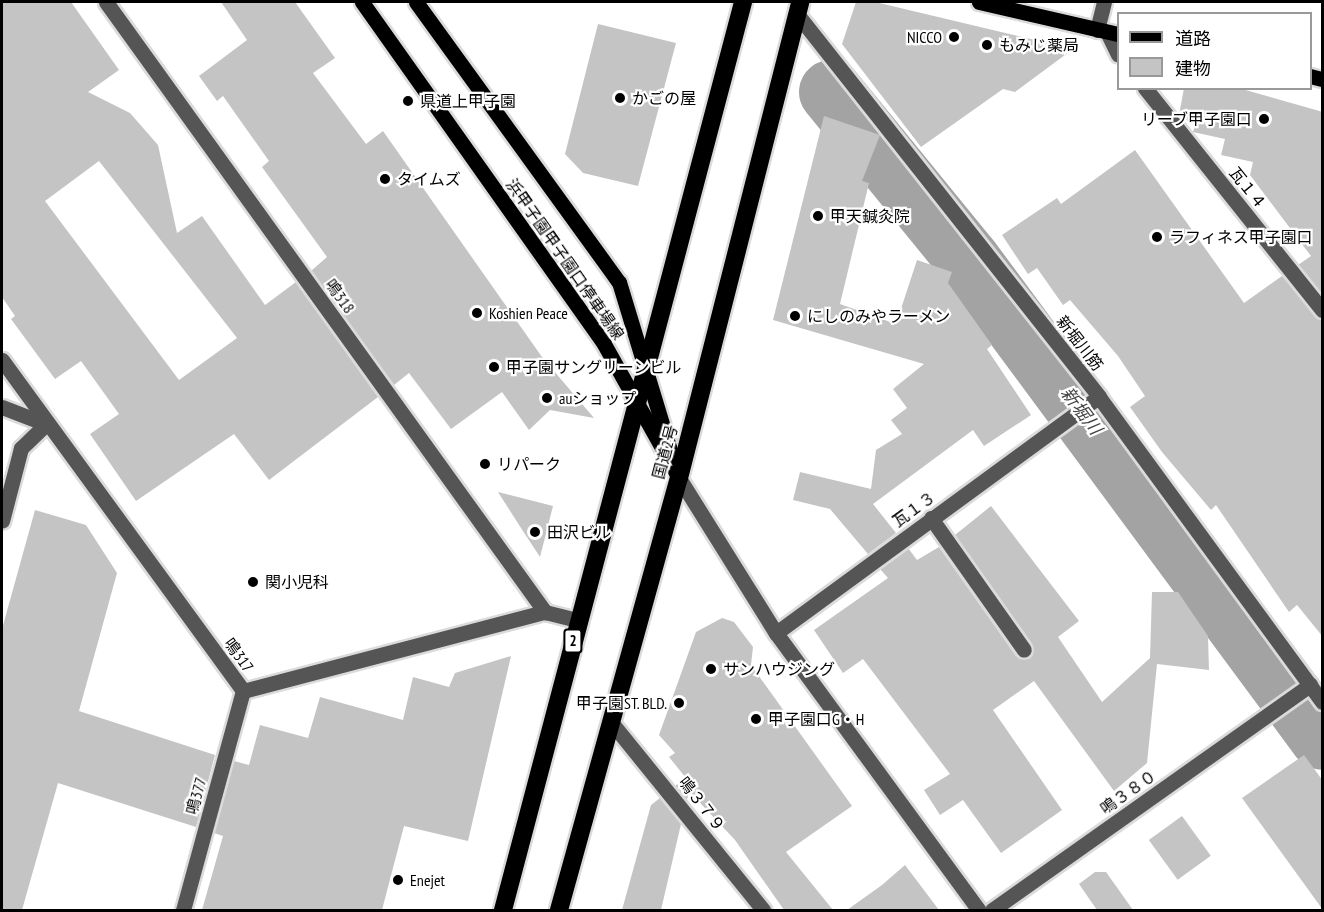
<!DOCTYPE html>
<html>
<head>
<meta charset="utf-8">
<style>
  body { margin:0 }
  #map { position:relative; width:1324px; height:912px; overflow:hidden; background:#fff; font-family:"PT Sans Narrow","Noto Sans JP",sans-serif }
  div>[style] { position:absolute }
  .river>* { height:64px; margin:-32px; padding:0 32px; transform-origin:32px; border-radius:32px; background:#a3a3a3 }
  .building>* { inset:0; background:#c4c4c4; transform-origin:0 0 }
  .roads { filter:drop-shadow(2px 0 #dbdbdb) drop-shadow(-2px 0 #dbdbdb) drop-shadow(0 2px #dbdbdb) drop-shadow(0 -2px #dbdbdb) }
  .minor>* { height:15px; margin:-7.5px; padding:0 7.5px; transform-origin:7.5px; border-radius:7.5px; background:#555 }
  .major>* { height:15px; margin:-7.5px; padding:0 7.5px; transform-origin:7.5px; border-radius:7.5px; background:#000 }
  .highway>* { height:18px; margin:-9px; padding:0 9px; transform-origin:9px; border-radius:9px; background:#000 }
  .dots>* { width:16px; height:16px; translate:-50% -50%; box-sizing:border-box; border:3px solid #fff; border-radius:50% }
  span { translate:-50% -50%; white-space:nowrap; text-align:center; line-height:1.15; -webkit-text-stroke:4.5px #fff; paint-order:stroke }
  .shield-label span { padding:2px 4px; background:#fff; border:2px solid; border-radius:4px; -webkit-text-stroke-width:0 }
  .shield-label { font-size:15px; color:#000; font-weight:700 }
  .poi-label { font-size:16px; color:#000 }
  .right { translate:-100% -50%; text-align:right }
  .left { translate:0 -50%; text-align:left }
  .street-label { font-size:16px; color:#000 }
  .water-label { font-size:18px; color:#444; font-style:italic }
  .frame { position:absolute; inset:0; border:3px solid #000; pointer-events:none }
  .legend { position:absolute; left:1117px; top:12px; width:195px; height:78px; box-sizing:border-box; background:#fff; border:2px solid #999; margin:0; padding:8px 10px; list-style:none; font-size:18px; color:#000 }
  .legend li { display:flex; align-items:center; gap:12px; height:30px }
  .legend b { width:30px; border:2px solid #999 }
</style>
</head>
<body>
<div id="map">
  <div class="river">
    <div style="left:831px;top:92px;width:218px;rotate:50.8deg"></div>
    <div style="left:969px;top:261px;width:593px;rotate:53.5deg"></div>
  </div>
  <div class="building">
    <div style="clip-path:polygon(evenodd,2px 2px,71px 2px,119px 70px,88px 92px,130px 113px,158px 145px,177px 233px,202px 216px,265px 305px,296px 282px,378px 397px,269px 480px,234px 434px,136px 501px,90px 434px,119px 414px,81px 361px,55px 379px,11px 319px,15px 316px,2px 297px,2px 2px,99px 161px,237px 338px,179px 380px,45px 201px,99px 161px)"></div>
    <div style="clip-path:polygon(221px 2px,295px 2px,335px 58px,313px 73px,366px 144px,383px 131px,542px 357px,594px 418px,550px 410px,529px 430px,502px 392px,451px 429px,409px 373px,394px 385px,311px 271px,327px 257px,262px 167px,269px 161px,223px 96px,217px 101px,199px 76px,247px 40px)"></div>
    <div style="clip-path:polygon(856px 2px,875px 2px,1073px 49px,1015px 92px,1003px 89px,921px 147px,842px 44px)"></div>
    <div style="clip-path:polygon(598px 24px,676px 43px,638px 186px,583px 173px,565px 154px)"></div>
    <div style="clip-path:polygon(1184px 88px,1242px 89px,1323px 112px,1323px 295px,1298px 265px,1311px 256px,1250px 175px,1253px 162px,1221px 155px,1225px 139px,1193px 132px,1195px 126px,1179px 115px)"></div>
    <div style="clip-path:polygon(824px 116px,880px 135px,862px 181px,869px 183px,840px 304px,896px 324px,917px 260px,952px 272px,948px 283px,992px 345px,987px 349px,1031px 415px,984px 446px,973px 430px,873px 504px,896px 533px,868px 554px,830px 509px,793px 500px,800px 472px,871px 489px,876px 450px,902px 434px,891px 420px,907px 408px,893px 389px,924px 364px,773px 320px)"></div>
    <div style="clip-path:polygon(1135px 150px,1244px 303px,1282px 276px,1323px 320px,1323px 637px,1297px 605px,1289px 612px,1216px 505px,1211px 510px,1162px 452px,1130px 407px,1145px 396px,1118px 356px,1070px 300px,1063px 305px,1037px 268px,1028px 274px,1002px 235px,1057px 198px,1061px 204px)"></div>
    <div style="clip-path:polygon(498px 492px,553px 506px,540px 557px,521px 528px)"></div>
    <div style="clip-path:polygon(991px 506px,1079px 621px,1058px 637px,1102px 702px,1150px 658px,1152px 592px,1178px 592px,1208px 636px,1209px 670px,1157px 664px,1147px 763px,1114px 791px,1034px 681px,993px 710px,1062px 810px,1001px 853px,963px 800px,940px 815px,924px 790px,950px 774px,863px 659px,843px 673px,814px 630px,888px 578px,880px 569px,908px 548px,917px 560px,939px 547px,1016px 656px,1029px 658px,1032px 644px,955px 535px)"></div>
    <div style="clip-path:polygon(35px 510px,86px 525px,117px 573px,79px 711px,215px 755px,196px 827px,58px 783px,22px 910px,2px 910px,2px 629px)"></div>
    <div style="clip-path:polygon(722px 618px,734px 622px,753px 647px,751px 665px,852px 806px,786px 852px,833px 910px,784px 910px,735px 840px,689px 791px,687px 800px,675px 786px,686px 778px,669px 757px,675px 753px,659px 735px,696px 632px)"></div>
    <div style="clip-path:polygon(511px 656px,468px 841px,404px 826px,382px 910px,202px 910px,223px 836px,214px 833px,234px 761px,249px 765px,260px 725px,308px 738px,320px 697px,403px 720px,413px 677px,449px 687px,455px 673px)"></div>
    <div style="clip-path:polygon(1304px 755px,1323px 781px,1323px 910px,1242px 798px)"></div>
    <div style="clip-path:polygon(660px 798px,681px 824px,661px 910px,622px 910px,651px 805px)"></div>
    <div style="left:1182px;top:816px;width:49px;height:41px;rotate:54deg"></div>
    <div style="clip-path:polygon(905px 865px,939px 910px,847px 910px,882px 885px)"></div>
    <div style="clip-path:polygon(1095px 872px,1106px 872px,1133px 910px,1097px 910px,1079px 884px)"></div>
  </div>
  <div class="roads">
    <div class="minor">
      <div style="left:106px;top:2px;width:752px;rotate:54.26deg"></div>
      <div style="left:797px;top:14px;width:488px;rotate:51.7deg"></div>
      <div style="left:1099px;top:397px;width:378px;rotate:53.8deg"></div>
      <div style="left:1097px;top:30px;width:29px;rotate:-76deg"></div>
      <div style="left:1107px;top:32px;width:25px;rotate:64deg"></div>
      <div style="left:1145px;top:88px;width:284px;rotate:51.4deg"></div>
      <div style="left:2px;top:360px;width:409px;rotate:53.9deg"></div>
      <div style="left:2px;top:407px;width:47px;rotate:21.1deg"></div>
      <div style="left:46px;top:424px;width:35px;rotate:136deg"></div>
      <div style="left:21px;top:448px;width:75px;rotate:104.6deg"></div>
      <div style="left:679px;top:478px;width:183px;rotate:58deg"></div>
      <div style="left:776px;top:633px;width:343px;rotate:53.8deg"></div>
      <div style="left:931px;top:518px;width:161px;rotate:54.8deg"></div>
      <div style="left:776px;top:633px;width:400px;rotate:-36.2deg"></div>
      <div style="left:243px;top:691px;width:312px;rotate:-14.7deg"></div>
      <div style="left:545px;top:612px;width:34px;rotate:14deg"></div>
      <div style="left:611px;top:722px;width:242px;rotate:51deg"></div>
      <div style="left:183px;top:910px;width:227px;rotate:-74.7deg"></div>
      <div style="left:992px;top:910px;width:390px;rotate:-35.3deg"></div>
    </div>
    <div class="major">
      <div style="left:362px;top:2px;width:419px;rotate:54.7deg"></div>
      <div style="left:604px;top:344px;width:154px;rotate:60.8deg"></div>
      <div style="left:416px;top:2px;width:346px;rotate:54.1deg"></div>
      <div style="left:619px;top:282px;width:182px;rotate:73.1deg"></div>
      <div style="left:979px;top:2px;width:143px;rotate:13deg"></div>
      <div style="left:1310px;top:76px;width:12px;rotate:14deg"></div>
    </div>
    <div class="highway">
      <div style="left:503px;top:910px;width:939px;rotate:-75.19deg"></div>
      <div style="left:559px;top:910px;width:448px;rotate:-74.5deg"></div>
      <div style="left:679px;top:478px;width:491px;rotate:-75.7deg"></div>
    </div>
  </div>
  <div class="dots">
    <div style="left:954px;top:37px;background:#000"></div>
    <div style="left:987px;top:45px;background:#000"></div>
    <div style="left:620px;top:98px;background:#000"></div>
    <div style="left:408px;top:101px;background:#000"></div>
    <div style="left:1264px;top:119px;background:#000"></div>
    <div style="left:385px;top:179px;background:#000"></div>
    <div style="left:818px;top:216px;background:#000"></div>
    <div style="left:1157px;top:237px;background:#000"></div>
    <div style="left:477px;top:313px;background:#000"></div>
    <div style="left:795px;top:316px;background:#000"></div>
    <div style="left:494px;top:367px;background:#000"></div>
    <div style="left:547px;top:398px;background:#000"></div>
    <div style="left:485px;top:464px;background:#000"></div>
    <div style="left:535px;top:532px;background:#000"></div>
    <div style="left:253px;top:582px;background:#000"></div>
    <div style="left:711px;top:669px;background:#000"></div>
    <div style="left:679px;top:703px;background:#000"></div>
    <div style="left:756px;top:719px;background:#000"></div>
    <div style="left:398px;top:880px;background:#000"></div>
  </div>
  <div class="shield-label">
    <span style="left:573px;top:641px">2</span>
  </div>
  <div class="poi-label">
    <span class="right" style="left:942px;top:37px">NICCO</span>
    <span class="left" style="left:999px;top:45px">もみじ薬局</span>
    <span class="left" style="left:632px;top:98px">かごの屋</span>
    <span class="left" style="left:420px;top:101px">県道上甲子園</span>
    <span class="right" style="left:1252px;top:119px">リーブ甲子園口</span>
    <span class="left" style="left:397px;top:179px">タイムズ</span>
    <span class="left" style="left:830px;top:216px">甲天鍼灸院</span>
    <span class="left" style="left:1169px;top:237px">ラフィネス甲子園口</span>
    <span class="left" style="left:489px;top:313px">Koshien Peace</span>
    <span class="left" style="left:807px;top:316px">にしのみやラーメン</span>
    <span class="left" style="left:506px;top:367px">甲子園サングリーンビル</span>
    <span class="left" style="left:559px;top:398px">auショップ</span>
    <span class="left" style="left:497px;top:464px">リパーク</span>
    <span class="left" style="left:547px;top:532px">田沢ビル</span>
    <span class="left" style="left:265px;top:582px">関小児科</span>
    <span class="left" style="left:723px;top:669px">サンハウジング</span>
    <span class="right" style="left:667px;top:703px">甲子園ST. BLD.</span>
    <span class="left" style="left:768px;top:719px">甲子園口G・H</span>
    <span class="left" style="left:410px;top:880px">Enejet</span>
  </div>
  <div class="street-label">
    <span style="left:1248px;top:188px;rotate:51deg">瓦１４</span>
    <span style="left:565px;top:259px;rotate:55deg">浜甲子園甲子園口停車場線</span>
    <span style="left:340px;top:296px;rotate:54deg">鳴318</span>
    <span style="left:1080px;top:343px;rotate:52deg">新堀川筋</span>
    <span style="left:665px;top:452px;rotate:-75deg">国道2号</span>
    <span style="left:914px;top:509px;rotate:-36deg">瓦１３</span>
    <span style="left:239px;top:655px;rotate:54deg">鳴317</span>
    <span style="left:1128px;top:792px;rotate:-35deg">鳴３８０</span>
    <span style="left:196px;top:796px;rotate:-75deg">鳴377</span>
    <span style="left:702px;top:804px;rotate:52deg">鳴３７９</span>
  </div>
  <div class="water-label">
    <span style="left:1081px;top:411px;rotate:53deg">新堀川</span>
  </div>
  <div class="frame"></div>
  <ul class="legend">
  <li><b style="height:8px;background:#000"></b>道路</li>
  <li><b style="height:16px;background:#c4c4c4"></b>建物</li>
  </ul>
</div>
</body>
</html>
